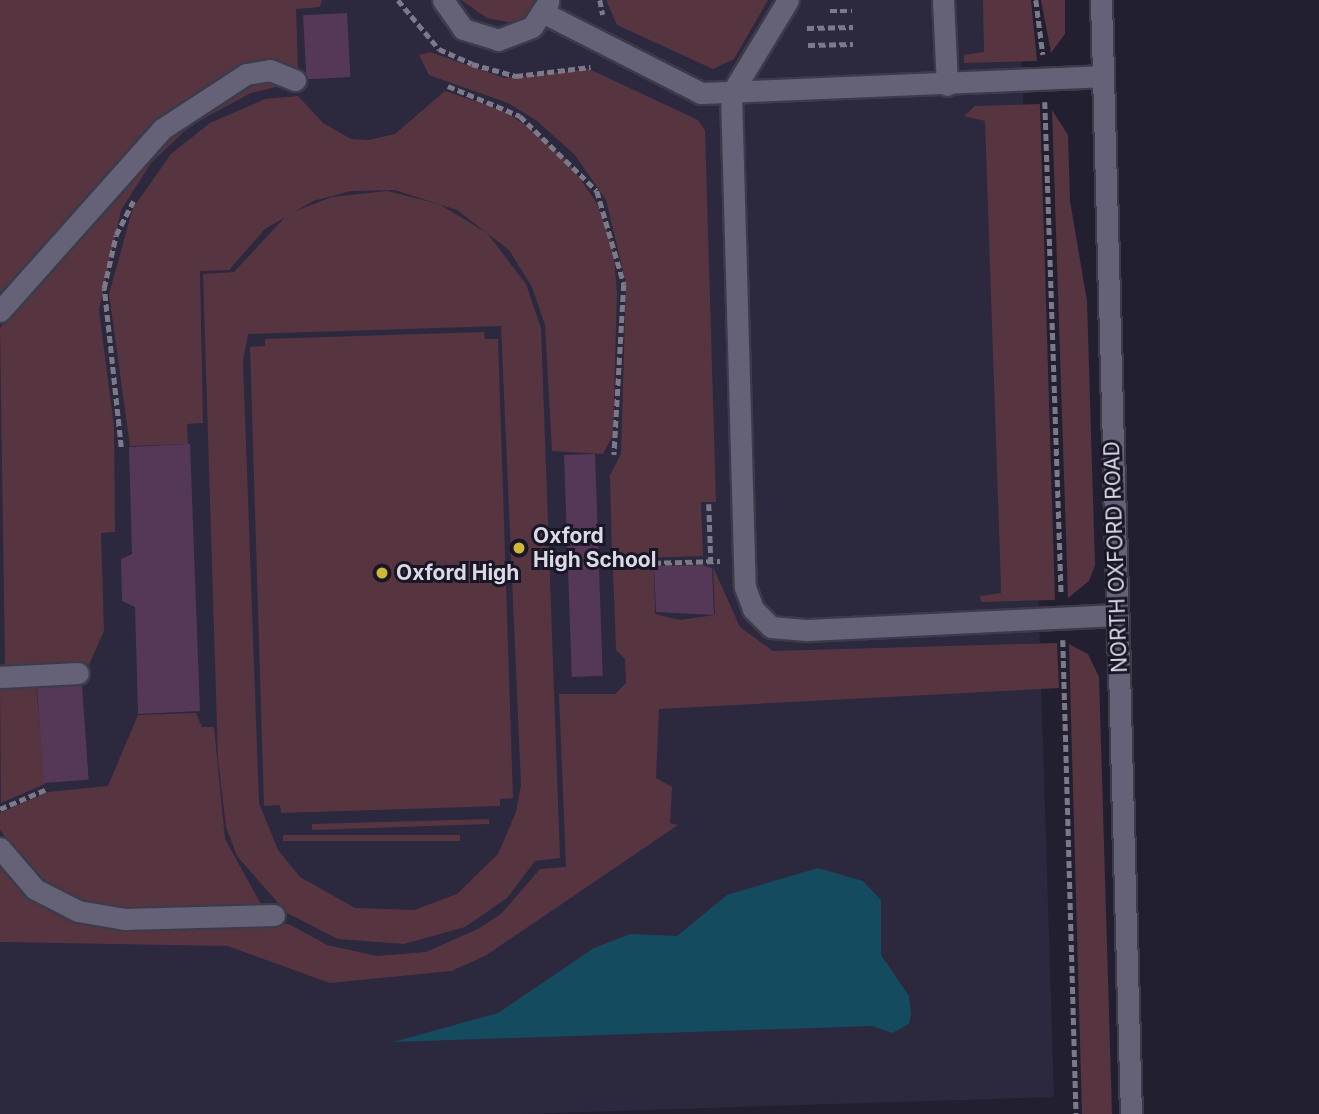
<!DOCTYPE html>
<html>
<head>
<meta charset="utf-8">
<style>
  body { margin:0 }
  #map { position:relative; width:1319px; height:1114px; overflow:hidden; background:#221f31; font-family:Inter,sans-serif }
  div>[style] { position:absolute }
  .built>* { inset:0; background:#2c283e }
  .green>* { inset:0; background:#563541; transform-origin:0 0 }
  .water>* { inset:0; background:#154b5e }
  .building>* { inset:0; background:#553857; transform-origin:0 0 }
  .path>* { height:4.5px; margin-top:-2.25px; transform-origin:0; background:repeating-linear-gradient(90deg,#7c7a89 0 7px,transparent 0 10.5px) }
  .roads { filter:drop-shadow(2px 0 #3d3b49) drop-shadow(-2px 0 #3d3b49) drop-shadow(0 2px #3d3b49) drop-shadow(0 -2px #3d3b49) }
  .minor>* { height:21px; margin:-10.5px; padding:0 10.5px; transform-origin:10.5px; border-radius:10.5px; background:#656277 }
  .dots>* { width:19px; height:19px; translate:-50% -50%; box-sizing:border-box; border:4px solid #191627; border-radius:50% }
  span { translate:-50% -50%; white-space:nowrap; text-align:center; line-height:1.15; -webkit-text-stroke:6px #191627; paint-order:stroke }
  .poi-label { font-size:21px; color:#dad9e4; font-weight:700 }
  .left { translate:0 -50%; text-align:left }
  .street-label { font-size:21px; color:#dad9e4 }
</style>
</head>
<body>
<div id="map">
  <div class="built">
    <div style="clip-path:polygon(0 0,1020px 0,1054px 1097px,523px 1114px,0 1114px)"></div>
  </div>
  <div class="green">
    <div style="clip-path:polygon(0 0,322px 0,320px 7px,296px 9px,298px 69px,271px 62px,233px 71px,152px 125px,0 297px)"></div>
    <div style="clip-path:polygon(461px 0,542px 0,518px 24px,487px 18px)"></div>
    <div style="clip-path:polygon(606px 0,768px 0,734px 59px,713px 69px,617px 25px)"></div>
    <div style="clip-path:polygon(983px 0,1031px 0,1037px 61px,964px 63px,964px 55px,984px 52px)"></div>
    <div style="clip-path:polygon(1041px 0,1065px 0,1065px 34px,1051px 53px)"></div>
    <div style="clip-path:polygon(430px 52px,504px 78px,589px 69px,698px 120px,705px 130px,716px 502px,701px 502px,703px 556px,612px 559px,610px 475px,621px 454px,626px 283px,606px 200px,575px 155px,537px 121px,508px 103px,429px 75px,419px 55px)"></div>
    <div style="clip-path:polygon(263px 77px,288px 84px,251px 93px,191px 125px,151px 163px,121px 210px,99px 310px,114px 427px,115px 532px,101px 533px,104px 631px,89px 665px,5px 667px,0 328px,157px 146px,203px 106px)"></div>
    <div style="clip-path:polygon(445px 91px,504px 111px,530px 128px,567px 160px,596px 202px,613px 245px,617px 293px,613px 435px,603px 454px,552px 451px,545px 325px,532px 287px,509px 250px,457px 210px,395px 190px,351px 191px,313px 201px,265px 229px,229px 270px,200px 271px,203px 423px,187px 424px,188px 444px,130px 446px,109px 294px,133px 208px,171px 154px,210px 123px,265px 99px,298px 96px,323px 123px,351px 139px,369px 140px,395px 134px)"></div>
    <div style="clip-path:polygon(1040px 104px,1055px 600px,981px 602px,980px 596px,1001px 593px,1001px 586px,985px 121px,964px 116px,975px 106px)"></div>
    <div style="clip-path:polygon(1052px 110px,1068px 135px,1070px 201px,1087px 301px,1095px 565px,1089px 581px,1068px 598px)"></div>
    <div style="clip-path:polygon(evenodd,387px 191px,439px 204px,487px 233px,526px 284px,541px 328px,560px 858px,535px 861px,507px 898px,465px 927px,404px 944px,338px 939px,287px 913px,237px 856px,226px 827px,218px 759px,203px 274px,234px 272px,288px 214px,332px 197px,387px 191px,501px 326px,521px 785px,516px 812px,498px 854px,457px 894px,414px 910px,355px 908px,300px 877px,278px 850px,259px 803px,243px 361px,248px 334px,501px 326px)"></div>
    <div style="clip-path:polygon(484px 332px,485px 339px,498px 339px,513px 798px,500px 799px,500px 806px,281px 813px,280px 805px,264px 806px,250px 347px,265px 346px,265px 339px)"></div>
    <div style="clip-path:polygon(713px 567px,740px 627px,773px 651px,1057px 643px,1059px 688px,659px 709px,656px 778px,672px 787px,670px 823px,678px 825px,485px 956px,451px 971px,330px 983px,228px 946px,0 942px,0 864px,24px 888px,136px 928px,289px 924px,327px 945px,377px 956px,426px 952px,478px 929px,501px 914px,540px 869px,566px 867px,559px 694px,615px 694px,626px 683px,625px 659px,616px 650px,613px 570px,654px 568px,655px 614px,680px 620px,715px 615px)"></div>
    <div style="clip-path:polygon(1069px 644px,1088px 654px,1099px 677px,1112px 1114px,1082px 1114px)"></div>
    <div style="clip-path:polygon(36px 683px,45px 784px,1px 803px,0 686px)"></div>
    <div style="clip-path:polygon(196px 713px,202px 727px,214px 727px,225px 839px,262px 906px,130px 910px,83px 902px,43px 881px,12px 849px,0 829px,0 813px,48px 792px,108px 786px,138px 715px)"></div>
    <div style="clip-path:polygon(489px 819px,489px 824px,312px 830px,312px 824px)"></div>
    <div style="left:460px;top:835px;width:6px;height:177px;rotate:90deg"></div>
  </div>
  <div class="water">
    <div style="clip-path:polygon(818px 868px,863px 881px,881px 900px,881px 955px,909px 996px,911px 1014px,909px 1024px,892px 1033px,872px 1026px,393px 1042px,498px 1013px,594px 948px,630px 934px,677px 936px,727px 895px)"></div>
  </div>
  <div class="building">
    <div style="left:347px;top:13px;width:64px;height:44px;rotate:87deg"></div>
    <div style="clip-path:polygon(190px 444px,200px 711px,138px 714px,135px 607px,122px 601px,121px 559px,132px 554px,129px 447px)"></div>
    <div style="left:595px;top:454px;width:222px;height:31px;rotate:88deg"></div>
    <div style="clip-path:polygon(702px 565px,712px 568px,714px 615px,656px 612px,654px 566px)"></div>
    <div style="left:82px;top:685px;width:95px;height:45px;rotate:86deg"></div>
  </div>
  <div class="path">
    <div style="left:398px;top:0;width:64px;rotate:50.1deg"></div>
    <div style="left:439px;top:49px;width:36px;rotate:24deg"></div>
    <div style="left:472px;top:64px;width:46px;rotate:15.3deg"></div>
    <div style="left:516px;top:76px;width:75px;rotate:-6.9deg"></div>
    <div style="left:600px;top:0;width:15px;rotate:79deg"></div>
    <div style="left:1036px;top:0;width:55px;rotate:82.7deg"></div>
    <div style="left:830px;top:11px;width:22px"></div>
    <div style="left:807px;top:28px;width:46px;rotate:-1.2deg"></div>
    <div style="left:808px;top:45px;width:45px;rotate:-1.3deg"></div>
    <div style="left:448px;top:86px;width:78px;rotate:22.6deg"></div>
    <div style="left:520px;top:116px;width:107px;rotate:44.2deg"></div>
    <div style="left:597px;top:191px;width:97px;rotate:73.8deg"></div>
    <div style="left:624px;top:284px;width:171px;rotate:93.3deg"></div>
    <div style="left:1045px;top:102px;width:491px;rotate:88.1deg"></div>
    <div style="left:121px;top:447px;width:160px;rotate:-96.1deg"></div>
    <div style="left:104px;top:288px;width:54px;rotate:-77.2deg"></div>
    <div style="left:116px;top:235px;width:38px;rotate:-63deg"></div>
    <div style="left:709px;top:504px;width:57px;rotate:88deg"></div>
    <div style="left:612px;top:564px;width:108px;rotate:-1.6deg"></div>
    <div style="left:1063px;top:640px;width:474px;rotate:88.4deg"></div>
    <div style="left:0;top:809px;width:51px;rotate:-23.1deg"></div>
  </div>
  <div class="roads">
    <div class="minor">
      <div style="left:443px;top:0;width:35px;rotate:55deg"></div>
      <div style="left:463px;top:29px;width:37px;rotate:17deg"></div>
      <div style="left:498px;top:40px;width:36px;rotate:-21deg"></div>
      <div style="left:532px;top:27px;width:30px;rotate:-57deg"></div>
      <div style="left:788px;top:0;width:110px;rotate:121.2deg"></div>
      <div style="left:731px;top:94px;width:493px;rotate:88.4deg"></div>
      <div style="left:745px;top:587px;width:23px;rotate:70deg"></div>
      <div style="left:753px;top:609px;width:25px;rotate:45deg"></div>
      <div style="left:771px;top:627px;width:37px;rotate:5deg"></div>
      <div style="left:808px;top:630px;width:309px;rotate:-2.8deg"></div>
      <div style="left:943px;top:0;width:85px;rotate:87.3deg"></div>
      <div style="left:1101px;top:0;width:1114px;rotate:88.46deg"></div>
      <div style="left:544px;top:13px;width:176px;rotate:27deg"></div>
      <div style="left:701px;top:93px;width:402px;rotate:-2.4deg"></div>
      <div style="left:0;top:311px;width:244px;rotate:-48.3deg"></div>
      <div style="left:162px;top:129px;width:100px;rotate:-33.2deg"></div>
      <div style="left:246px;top:74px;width:24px;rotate:-9deg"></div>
      <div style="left:270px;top:70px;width:27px;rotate:22deg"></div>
      <div style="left:0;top:677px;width:78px;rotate:-2.9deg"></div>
      <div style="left:0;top:848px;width:54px;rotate:49.5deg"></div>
      <div style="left:35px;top:889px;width:48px;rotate:27.1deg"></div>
      <div style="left:78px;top:911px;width:48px;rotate:9.7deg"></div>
      <div style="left:125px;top:919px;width:149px;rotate:-1.5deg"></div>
    </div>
  </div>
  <div class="dots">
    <div style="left:519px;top:548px;background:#d1b736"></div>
    <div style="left:382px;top:573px;background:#d1b736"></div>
  </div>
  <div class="poi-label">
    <span class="left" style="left:533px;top:548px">Oxford<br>High School</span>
    <span class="left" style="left:396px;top:573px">Oxford High</span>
  </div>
  <div class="street-label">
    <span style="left:1116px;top:557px;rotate:-92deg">NORTH OXFORD ROAD</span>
  </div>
</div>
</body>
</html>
